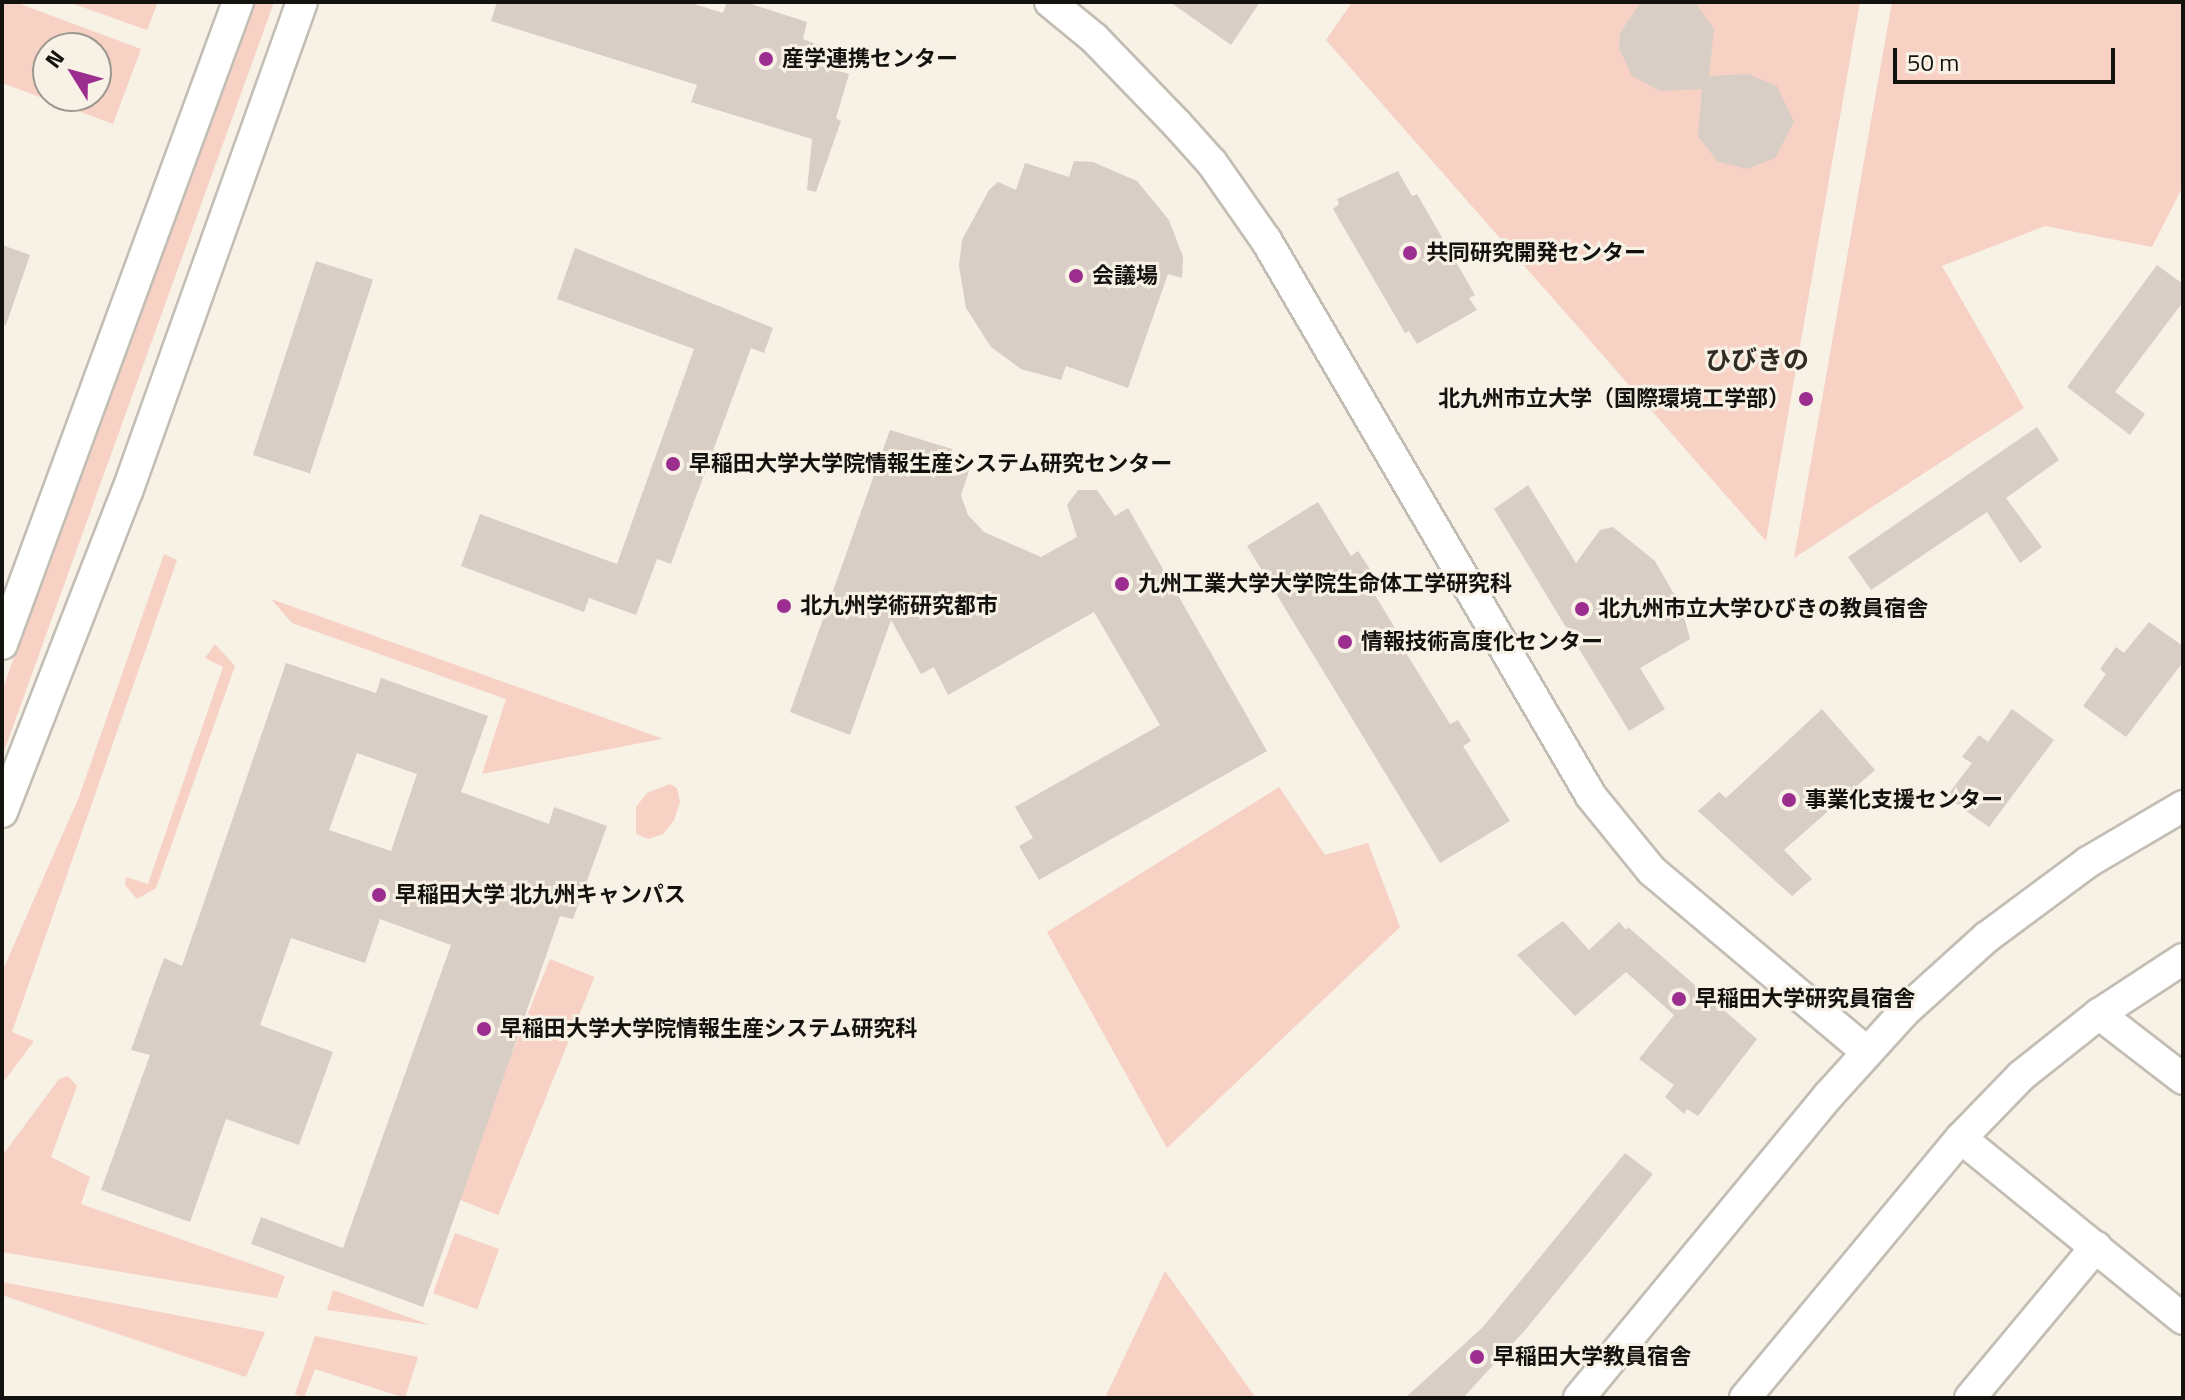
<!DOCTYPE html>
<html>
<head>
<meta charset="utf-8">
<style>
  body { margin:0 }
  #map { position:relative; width:2185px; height:1400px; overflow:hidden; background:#f7f1e6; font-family:"Titillium Web","Noto Sans JP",sans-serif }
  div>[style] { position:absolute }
  .green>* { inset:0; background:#f7d1c4; transform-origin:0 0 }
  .building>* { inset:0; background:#d8cec6; transform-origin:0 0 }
  .roads { filter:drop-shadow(2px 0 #c3beb4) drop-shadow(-2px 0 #c3beb4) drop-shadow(0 2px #c3beb4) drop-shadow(0 -2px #c3beb4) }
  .minor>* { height:30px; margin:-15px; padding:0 15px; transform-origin:15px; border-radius:15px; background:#fff }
  .dots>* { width:22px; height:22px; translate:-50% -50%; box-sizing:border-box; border:4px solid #f7f1e6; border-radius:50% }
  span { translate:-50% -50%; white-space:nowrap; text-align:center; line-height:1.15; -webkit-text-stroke:6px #f7f1e6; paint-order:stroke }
  .poi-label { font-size:22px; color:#14120f; font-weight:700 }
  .left { translate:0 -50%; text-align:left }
  .right { translate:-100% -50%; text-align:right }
  .quarter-label { font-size:26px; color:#302c24; font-weight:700 }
  .frame { position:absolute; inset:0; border:4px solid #14120f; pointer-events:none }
  .north { position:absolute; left:32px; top:32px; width:80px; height:80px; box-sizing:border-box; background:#f7f1e6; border:2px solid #9c9890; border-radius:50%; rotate:307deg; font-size:22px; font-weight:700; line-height:32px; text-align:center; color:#14120f }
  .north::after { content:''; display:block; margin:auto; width:28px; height:36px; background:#9b2e8f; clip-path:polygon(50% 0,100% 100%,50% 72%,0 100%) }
  .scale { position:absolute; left:1893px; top:48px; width:222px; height:36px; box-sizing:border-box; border:4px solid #14120f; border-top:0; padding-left:10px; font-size:24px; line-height:28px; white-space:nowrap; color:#14120f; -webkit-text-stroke:6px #f7f1e6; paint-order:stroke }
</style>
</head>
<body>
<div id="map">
  <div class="green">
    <div style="clip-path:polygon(evenodd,2px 2px,15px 2px,141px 49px,113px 124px,2px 83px,2px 2px,48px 48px,96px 48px,96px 96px,48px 96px,48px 48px)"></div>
    <div style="clip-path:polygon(68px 2px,158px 2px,147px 30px)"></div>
    <div style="clip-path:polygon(254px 2px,274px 2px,2px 757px,2px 691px,233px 48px)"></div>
    <div style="clip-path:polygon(1352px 2px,1860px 2px,1766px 541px,1326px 40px)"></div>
    <div style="clip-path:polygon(1892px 2px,2183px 2px,2183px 186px,2152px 247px,2045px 226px,1942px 266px,2024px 408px,1794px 558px)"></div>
    <div style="clip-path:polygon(164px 554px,177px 560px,12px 1032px,34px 1041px,2px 1084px,2px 972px,79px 797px)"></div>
    <div style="clip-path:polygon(271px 599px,661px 738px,661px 739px,482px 774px,506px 699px,292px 623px)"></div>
    <div style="clip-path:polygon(215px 644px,235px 666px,156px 888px,137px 899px,125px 885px,126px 877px,148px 884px,223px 667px,205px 658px)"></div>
    <div style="clip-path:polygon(670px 784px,677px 788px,680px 802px,674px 820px,663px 834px,648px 839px,636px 834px,636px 807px,647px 793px)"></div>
    <div style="clip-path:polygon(1279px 787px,1325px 855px,1368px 843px,1400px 927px,1167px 1148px,1047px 932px)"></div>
    <div style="left:550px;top:959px;width:48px;height:257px;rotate:22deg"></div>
    <div style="clip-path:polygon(68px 1076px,77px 1086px,51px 1157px,90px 1177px,81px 1204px,285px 1276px,277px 1298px,2px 1252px,2px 1156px,59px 1079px)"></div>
    <div style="left:455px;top:1233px;width:47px;height:64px;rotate:20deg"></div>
    <div style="clip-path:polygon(1165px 1271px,1256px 1398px,1105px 1398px)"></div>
    <div style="clip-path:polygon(2px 1282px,265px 1332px,246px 1377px,2px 1295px)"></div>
    <div style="clip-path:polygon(333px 1290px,430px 1325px,327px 1310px)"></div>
    <div style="clip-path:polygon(315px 1336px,418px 1357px,405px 1398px,315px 1369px,304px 1398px,295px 1394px)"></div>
  </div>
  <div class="building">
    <div style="clip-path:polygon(497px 2px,688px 2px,723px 13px,727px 2px,745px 2px,807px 22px,803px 39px,826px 48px,820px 66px,849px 74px,836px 118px,841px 121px,816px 192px,807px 190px,812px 139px,691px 102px,697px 85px,491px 21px)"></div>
    <div style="clip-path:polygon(1170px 2px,1260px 2px,1231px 45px)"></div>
    <div style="clip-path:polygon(1641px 2px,1695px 2px,1714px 29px,1709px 76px,1748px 74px,1777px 86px,1794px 122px,1775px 158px,1746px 169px,1717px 161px,1698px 136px,1702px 89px,1660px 91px,1632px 76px,1619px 48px,1620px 33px)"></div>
    <div style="clip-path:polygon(1074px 161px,1093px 162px,1137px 181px,1169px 220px,1183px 257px,1182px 278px,1168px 274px,1128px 388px,1066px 366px,1061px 380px,1021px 369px,991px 347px,966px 308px,959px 266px,962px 240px,989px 190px,998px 182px,1016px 190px,1025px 163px,1069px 177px)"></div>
    <div style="clip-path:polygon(1398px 171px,1412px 196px,1417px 194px,1475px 295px,1469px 298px,1477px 310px,1417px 344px,1409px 331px,1405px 333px,1333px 209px,1339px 204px,1337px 199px)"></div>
    <div style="clip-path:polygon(2px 245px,30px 255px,6px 325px,2px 324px)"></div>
    <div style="clip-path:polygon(575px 248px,773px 328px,764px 353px,751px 348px,671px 564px,657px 559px,636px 615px,589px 598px,584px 612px,461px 566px,480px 514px,617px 564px,694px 349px,557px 299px)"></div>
    <div style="left:316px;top:261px;width:60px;height:204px;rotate:18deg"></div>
    <div style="clip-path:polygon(2157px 265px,2183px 284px,2183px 302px,2115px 392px,2145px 414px,2130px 435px,2067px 387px)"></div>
    <div style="clip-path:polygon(2037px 427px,2059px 460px,2006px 498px,2042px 547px,2020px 563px,1987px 512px,1871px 590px,1848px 557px)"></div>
    <div style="clip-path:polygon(890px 430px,952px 449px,949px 458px,970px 468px,961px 495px,968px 515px,984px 532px,1041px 557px,1077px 537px,1067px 505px,1078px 490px,1097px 490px,1115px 516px,1128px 508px,1267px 751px,1039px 880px,1019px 846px,1033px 838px,1015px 807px,1160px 725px,1094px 612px,948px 695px,934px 667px,921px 674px,891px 620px,850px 735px,790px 712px)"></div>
    <div style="clip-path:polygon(1528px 485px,1576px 563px,1600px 530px,1613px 527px,1655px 561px,1682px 608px,1690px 639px,1640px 668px,1665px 709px,1629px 731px,1494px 509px)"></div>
    <div style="clip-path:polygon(1318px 502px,1351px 556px,1358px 551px,1371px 571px,1364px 577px,1409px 651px,1406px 653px,1450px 724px,1458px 720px,1471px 741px,1463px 746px,1510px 821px,1440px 863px,1247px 546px)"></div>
    <div style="clip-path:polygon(2149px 622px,2183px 646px,2183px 662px,2126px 737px,2083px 706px,2106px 674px,2100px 669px,2116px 647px,2124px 653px)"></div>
    <div style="clip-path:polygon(evenodd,286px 663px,376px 693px,381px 678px,488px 716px,461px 792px,549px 824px,554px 807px,607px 826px,573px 919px,560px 916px,423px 1307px,251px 1244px,261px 1217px,343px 1248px,451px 945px,380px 919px,365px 963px,291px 938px,260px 1025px,333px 1052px,299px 1145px,226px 1119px,190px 1222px,101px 1190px,150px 1055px,131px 1050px,164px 958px,182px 966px,286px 663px,357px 753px,417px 774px,391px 851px,329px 830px,357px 753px)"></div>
    <div style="clip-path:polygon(1822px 709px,1875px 770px,1784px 850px,1812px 879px,1792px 896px,1698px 811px,1719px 792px,1726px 798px)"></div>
    <div style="clip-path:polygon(2012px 709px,2054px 740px,1989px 827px,1946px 797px,1972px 763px,1962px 757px,1979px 735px,1988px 742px)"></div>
    <div style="clip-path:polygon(1563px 921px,1589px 950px,1619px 922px,1626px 930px,1628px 927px,1757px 1039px,1698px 1116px,1687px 1109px,1684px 1114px,1665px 1097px,1674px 1085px,1639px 1059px,1674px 1015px,1626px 972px,1575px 1016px,1517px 955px)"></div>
    <div style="clip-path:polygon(1625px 1153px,1653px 1174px,1526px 1329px,1463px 1398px,1405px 1398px,1483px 1327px)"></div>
  </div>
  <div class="roads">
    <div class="minor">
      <div style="left:1050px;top:2px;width:57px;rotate:39.3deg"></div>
      <div style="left:1094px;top:38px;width:120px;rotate:46deg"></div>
      <div style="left:1177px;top:124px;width:52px;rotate:48.1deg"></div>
      <div style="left:1212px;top:163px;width:94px;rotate:55deg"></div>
      <div style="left:1266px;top:240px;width:644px;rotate:59.69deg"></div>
      <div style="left:1591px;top:796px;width:97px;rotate:50.9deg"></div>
      <div style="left:1652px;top:871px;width:281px;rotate:40.1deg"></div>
      <div style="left:2px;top:644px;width:684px;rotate:-69.82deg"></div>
      <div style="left:2px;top:812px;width:344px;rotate:-68.7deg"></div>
      <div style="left:127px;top:492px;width:520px;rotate:-70.35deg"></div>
      <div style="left:2099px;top:1014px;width:106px;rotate:37.7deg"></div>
      <div style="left:1961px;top:1138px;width:286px;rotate:39.2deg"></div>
      <div style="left:1579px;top:1398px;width:391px;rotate:-50.5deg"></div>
      <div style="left:1828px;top:1096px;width:115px;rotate:-47.8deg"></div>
      <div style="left:1905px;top:1011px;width:110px;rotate:-42.1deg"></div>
      <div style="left:1987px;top:937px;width:126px;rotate:-36.6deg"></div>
      <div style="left:2088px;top:862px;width:110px;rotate:-30.5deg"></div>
      <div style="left:1745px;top:1398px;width:338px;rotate:-50.3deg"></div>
      <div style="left:1961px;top:1138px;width:86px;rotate:-45.9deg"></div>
      <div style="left:2021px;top:1076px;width:100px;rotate:-38.5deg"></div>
      <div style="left:2099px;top:1014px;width:100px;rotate:-33.2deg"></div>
      <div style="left:1970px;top:1398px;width:197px;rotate:-50.2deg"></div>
    </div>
  </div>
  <div class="dots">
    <div style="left:766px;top:59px;background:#9b2e8f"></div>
    <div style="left:1410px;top:253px;background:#9b2e8f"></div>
    <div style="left:1076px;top:276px;background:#9b2e8f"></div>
    <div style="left:1806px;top:399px;background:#9b2e8f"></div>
    <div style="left:673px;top:464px;background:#9b2e8f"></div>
    <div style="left:1122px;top:584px;background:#9b2e8f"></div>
    <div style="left:784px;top:606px;background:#9b2e8f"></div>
    <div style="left:1582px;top:609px;background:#9b2e8f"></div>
    <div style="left:1345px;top:642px;background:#9b2e8f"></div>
    <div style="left:1789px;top:800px;background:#9b2e8f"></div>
    <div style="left:379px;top:895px;background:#9b2e8f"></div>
    <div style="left:1679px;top:999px;background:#9b2e8f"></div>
    <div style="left:484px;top:1029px;background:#9b2e8f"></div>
    <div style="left:1477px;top:1357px;background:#9b2e8f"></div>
  </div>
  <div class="poi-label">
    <span class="left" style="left:782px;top:59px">産学連携センター</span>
    <span class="left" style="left:1426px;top:253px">共同研究開発センター</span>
    <span class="left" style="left:1092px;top:276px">会議場</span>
    <span class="right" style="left:1790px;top:399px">北九州市立大学（国際環境工学部）</span>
    <span class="left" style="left:689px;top:464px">早稲田大学大学院情報生産システム研究センター</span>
    <span class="left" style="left:1138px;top:584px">九州工業大学大学院生命体工学研究科</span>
    <span class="left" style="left:800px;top:606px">北九州学術研究都市</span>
    <span class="left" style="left:1598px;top:609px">北九州市立大学ひびきの教員宿舎</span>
    <span class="left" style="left:1361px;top:642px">情報技術高度化センター</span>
    <span class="left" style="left:1805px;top:800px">事業化支援センター</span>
    <span class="left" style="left:395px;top:895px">早稲田大学 北九州キャンパス</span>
    <span class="left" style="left:1695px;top:999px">早稲田大学研究員宿舎</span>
    <span class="left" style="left:500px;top:1029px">早稲田大学大学院情報生産システム研究科</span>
    <span class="left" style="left:1493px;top:1357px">早稲田大学教員宿舎</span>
  </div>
  <div class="quarter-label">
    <span style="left:1757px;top:360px">ひびきの</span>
  </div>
  <div class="frame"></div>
  <div class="north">N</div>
  <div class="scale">50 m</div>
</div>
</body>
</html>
